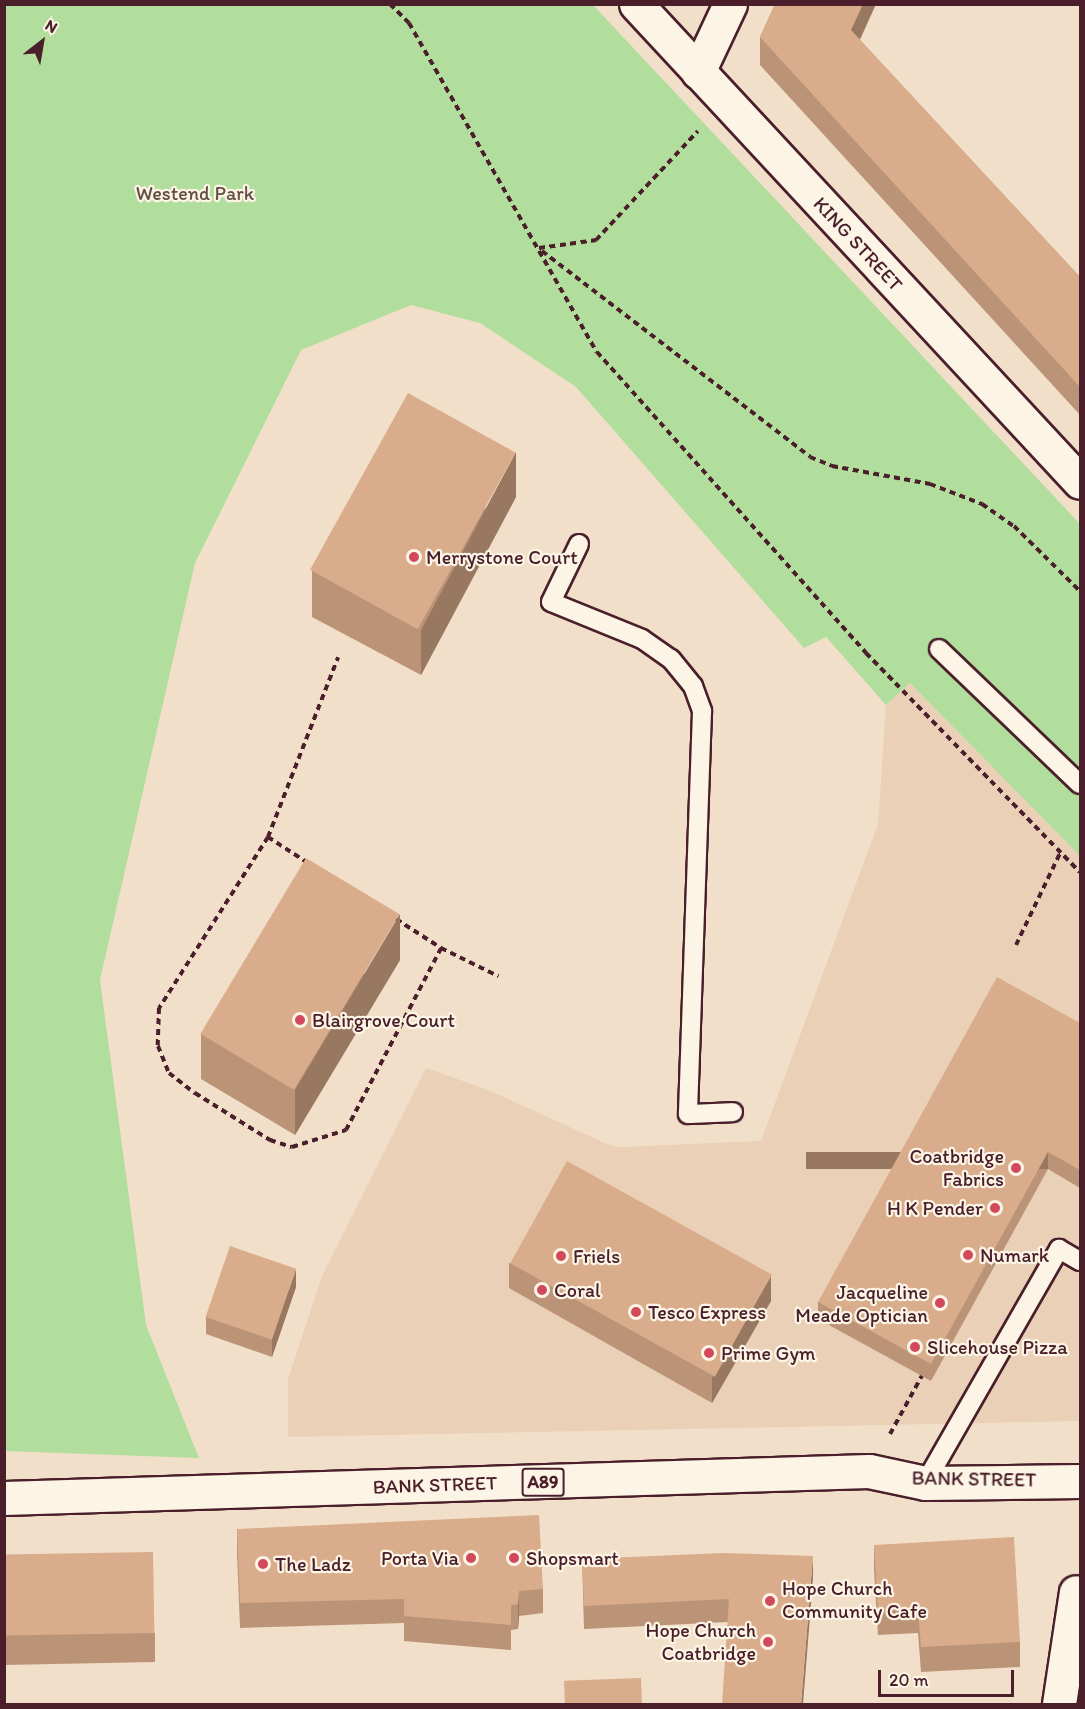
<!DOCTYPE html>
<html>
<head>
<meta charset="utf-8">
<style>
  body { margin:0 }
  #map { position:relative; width:1085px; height:1709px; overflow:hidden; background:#f2dfca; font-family:Itim,sans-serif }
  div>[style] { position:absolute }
  .built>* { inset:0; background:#ead0b7 }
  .green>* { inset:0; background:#b1de9c }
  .path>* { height:4px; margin-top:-2px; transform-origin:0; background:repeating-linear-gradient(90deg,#4a1f2b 0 6px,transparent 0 10.5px) }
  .roads { filter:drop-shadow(2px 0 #4a1f2b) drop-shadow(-2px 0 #4a1f2b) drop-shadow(0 2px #4a1f2b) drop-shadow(0 -2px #4a1f2b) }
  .lane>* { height:18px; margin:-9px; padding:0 9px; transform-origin:9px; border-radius:9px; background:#fcf5e5 }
  .street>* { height:33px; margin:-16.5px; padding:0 16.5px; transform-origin:16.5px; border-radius:16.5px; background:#fcf5e5 }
  .secondary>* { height:33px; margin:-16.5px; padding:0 16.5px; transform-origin:16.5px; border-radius:16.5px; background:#fcf5e5 }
  .primary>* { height:33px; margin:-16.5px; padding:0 16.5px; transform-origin:16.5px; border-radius:16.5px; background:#fcf5e5 }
  .wall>* { inset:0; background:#bb9478 }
  .shaded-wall>* { inset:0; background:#987861; transform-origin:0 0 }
  .building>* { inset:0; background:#d9ac8b; transform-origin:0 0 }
  .dots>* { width:16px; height:16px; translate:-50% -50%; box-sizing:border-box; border:3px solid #fcf5e5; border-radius:50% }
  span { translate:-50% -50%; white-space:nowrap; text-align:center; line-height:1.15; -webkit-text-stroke:4.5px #fcf5e5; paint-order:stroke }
  .shield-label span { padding:2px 4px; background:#fcf5e5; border:2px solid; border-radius:4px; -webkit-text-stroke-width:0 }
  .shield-label { font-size:18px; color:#4a1f2b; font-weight:700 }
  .park-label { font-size:20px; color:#644f47 }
  .street-label { font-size:20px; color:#4a1f2b }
  .poi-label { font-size:20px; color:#4a1f2b }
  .left { translate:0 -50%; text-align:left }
  .right { translate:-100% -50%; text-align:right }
  .frame { position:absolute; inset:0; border:6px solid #4a1f2b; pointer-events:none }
  .north { position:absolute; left:12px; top:12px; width:60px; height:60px; -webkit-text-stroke:4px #fcf5e5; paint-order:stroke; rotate:31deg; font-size:16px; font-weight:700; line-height:24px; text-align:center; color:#4a1f2b }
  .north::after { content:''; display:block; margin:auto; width:21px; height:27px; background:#4a1f2b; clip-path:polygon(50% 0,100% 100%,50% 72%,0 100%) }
  .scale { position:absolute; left:878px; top:1670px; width:136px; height:27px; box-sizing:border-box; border:3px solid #4a1f2b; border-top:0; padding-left:8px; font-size:18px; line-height:21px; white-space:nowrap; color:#4a1f2b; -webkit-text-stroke:4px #fcf5e5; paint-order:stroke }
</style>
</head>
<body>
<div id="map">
  <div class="built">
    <div style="clip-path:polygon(910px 683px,1080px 856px,1080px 1421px,288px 1437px,288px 1379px,322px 1276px,426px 1068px,486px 1089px,607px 1144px,621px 1147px,761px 1141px,878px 824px,886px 705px)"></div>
  </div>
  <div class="green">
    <div style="clip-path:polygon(5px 5px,593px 5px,1080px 524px,1080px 856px,910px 683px,886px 705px,826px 637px,804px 648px,576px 387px,480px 323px,411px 305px,301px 350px,195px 563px,100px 980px,146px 1325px,199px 1458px,5px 1451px)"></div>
  </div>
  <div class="path">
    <div style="left:390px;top:4px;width:27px;rotate:45deg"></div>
    <div style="left:409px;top:23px;width:379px;rotate:60.3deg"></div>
    <div style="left:597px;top:352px;width:404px;rotate:48.2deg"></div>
    <div style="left:866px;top:653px;width:306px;rotate:45.7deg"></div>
    <div style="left:539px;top:248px;width:58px;rotate:-8deg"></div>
    <div style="left:596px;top:240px;width:149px;rotate:-46.9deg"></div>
    <div style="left:542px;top:251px;width:338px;rotate:37.5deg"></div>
    <div style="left:810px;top:457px;width:24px;rotate:22deg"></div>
    <div style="left:832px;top:466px;width:100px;rotate:10.4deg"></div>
    <div style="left:930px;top:484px;width:56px;rotate:21deg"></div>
    <div style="left:982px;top:504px;width:39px;rotate:35deg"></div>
    <div style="left:1014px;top:526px;width:93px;rotate:44.6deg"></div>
    <div style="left:268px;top:837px;width:203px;rotate:122.5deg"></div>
    <div style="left:159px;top:1008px;width:38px;rotate:92deg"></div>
    <div style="left:158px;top:1046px;width:29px;rotate:68deg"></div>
    <div style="left:169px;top:1073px;width:33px;rotate:38deg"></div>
    <div style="left:195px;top:1093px;width:89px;rotate:32.1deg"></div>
    <div style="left:270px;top:1140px;width:23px;rotate:18deg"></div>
    <div style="left:292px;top:1147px;width:57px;rotate:-17.5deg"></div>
    <div style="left:346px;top:1130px;width:205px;rotate:-62.4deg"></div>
    <div style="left:308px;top:863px;width:48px;rotate:-147deg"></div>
    <div style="left:268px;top:837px;width:193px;rotate:-68.7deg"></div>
    <div style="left:396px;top:919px;width:54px;rotate:32.8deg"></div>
    <div style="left:441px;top:948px;width:64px;rotate:26.2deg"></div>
    <div style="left:1016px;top:945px;width:102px;rotate:-64.4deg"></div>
    <div style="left:890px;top:1434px;width:71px;rotate:-61.3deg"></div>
  </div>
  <div class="roads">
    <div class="lane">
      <div style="left:579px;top:544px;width:64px;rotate:115.8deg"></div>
      <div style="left:551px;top:602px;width:98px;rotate:22.1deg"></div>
      <div style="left:642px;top:639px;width:35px;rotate:35deg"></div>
      <div style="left:671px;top:659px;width:35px;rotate:51deg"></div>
      <div style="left:693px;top:686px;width:27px;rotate:70deg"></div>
      <div style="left:702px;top:711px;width:403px;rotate:92deg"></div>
      <div style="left:688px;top:1114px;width:45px;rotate:-2.5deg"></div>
      <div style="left:939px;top:649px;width:195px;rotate:43.8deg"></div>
      <div style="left:925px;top:1483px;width:270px;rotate:-60.2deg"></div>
      <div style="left:1059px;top:1249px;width:24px;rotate:30deg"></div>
    </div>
    <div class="street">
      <div style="left:698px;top:72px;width:75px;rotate:-64.8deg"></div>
      <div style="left:1059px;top:1704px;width:113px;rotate:-81.4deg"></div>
    </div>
    <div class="secondary">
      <div style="left:636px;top:4px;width:652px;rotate:47.11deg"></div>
    </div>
    <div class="primary">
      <div style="left:4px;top:1498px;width:865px;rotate:-1.79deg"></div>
      <div style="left:869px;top:1471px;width:57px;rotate:12.1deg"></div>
      <div style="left:925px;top:1483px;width:155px;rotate:-0.7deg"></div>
    </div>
  </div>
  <div class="wall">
    <div style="clip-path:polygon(775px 4px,876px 4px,860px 40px,1080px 277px,1080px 415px,760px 65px,760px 37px)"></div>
    <div style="clip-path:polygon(516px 497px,421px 675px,312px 617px,312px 571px)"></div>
    <div style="clip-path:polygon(400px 960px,295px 1135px,201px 1079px,201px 1034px)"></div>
    <div style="clip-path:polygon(1080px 1023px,1080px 1188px,1048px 1169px,931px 1381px,818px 1319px,818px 1302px)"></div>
    <div style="clip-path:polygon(509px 1263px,771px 1301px,712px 1403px,509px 1288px)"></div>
    <div style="clip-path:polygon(296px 1287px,272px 1357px,206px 1334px,206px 1317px)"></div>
    <div style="clip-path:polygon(237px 1529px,543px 1589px,543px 1613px,519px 1616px,518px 1629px,511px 1630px,511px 1650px,404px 1641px,404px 1623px,240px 1628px,237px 1554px)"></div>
    <div style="clip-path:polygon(874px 1545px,1020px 1642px,1020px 1667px,921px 1672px,918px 1633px,878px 1635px,874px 1570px)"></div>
    <div style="clip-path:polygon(4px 1555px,155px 1633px,155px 1662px,4px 1665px)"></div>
    <div style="clip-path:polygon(582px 1559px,813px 1579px,728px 1622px,584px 1629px)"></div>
  </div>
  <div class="shaded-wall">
    <div style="clip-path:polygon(863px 4px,876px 4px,851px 58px,851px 30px)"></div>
    <div style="clip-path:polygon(516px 452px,516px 497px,421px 675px,421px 630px)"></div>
    <div style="clip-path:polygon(400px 914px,400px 960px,295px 1135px,295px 1090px)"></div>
    <div style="left:1048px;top:1152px;width:17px;height:242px;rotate:90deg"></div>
    <div style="clip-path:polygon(296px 1269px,296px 1287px,272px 1357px,272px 1339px)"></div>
    <div style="clip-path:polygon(771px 1276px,771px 1301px,712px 1403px,712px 1378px)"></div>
    <div style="clip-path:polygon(813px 1556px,813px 1579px,803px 1704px,801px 1704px)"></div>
    <div style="clip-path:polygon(519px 1591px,519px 1616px,518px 1629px,518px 1604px)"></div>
  </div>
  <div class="building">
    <div style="clip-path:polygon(775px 4px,863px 4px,851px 30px,1080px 277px,1080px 387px,760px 37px)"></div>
    <div style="left:408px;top:393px;width:123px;height:202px;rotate:29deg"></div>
    <div style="left:306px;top:858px;width:109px;height:205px;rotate:31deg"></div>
    <div style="clip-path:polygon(997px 977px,1080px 1023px,1080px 1170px,1048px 1152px,931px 1364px,818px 1302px)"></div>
    <div style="left:567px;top:1161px;width:234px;height:117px;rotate:29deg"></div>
    <div style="left:230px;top:1246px;width:70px;height:75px;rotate:19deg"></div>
    <div style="clip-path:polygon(539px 1515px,543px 1589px,519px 1591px,518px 1604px,511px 1605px,511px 1625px,404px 1616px,404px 1599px,240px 1603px,237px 1529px)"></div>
    <div style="clip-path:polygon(1014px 1537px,1020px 1642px,921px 1647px,918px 1608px,878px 1610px,874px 1545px)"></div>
    <div style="left:153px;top:1552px;width:81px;height:149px;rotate:89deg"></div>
    <div style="clip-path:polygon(724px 1553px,813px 1556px,801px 1704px,722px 1704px,729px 1599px,584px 1606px,582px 1559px)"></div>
    <div style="left:641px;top:1678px;width:26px;height:77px;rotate:88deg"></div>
  </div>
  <div class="dots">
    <div style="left:414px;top:557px;background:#d1495b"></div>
    <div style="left:300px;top:1020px;background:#d1495b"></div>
    <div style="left:1016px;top:1168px;background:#d1495b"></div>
    <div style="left:995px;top:1208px;background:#d1495b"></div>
    <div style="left:968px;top:1255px;background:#d1495b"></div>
    <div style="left:561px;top:1256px;background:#d1495b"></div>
    <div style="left:542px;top:1290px;background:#d1495b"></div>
    <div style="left:940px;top:1303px;background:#d1495b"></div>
    <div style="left:636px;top:1312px;background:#d1495b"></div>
    <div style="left:915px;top:1347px;background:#d1495b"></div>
    <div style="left:709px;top:1353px;background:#d1495b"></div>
    <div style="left:471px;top:1558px;background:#d1495b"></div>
    <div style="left:514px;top:1558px;background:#d1495b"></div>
    <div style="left:263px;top:1564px;background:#d1495b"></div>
    <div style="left:770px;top:1601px;background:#d1495b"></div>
    <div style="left:768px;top:1642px;background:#d1495b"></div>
  </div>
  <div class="shield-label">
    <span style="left:543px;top:1482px">A89</span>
  </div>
  <div class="park-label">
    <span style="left:195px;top:193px">Westend Park</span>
  </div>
  <div class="street-label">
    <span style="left:858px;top:244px;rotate:47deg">KING STREET</span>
    <span style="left:974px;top:1479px;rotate:1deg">BANK STREET</span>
    <span style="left:435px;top:1485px;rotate:-2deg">BANK STREET</span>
  </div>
  <div class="poi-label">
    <span class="left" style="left:426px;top:557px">Merrystone Court</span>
    <span class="left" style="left:312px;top:1020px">Blairgrove Court</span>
    <span class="right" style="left:1004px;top:1168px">Coatbridge<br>Fabrics</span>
    <span class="right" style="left:983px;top:1208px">H K Pender</span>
    <span class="left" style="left:980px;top:1255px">Numark</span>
    <span class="left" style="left:573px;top:1256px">Friels</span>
    <span class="left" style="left:554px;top:1290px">Coral</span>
    <span class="right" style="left:928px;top:1304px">Jacqueline<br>Meade Optician</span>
    <span class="left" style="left:648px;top:1312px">Tesco Express</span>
    <span class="left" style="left:927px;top:1347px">Slicehouse Pizza</span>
    <span class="left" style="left:721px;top:1353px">Prime Gym</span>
    <span class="right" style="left:459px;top:1558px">Porta Via</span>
    <span class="left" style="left:526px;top:1558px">Shopsmart</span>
    <span class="left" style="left:275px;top:1564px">The Ladz</span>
    <span class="left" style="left:782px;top:1600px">Hope Church<br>Community Cafe</span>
    <span class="right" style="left:756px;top:1642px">Hope Church<br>Coatbridge</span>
  </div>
  <div class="frame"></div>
  <div class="north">N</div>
  <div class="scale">20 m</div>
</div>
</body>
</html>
